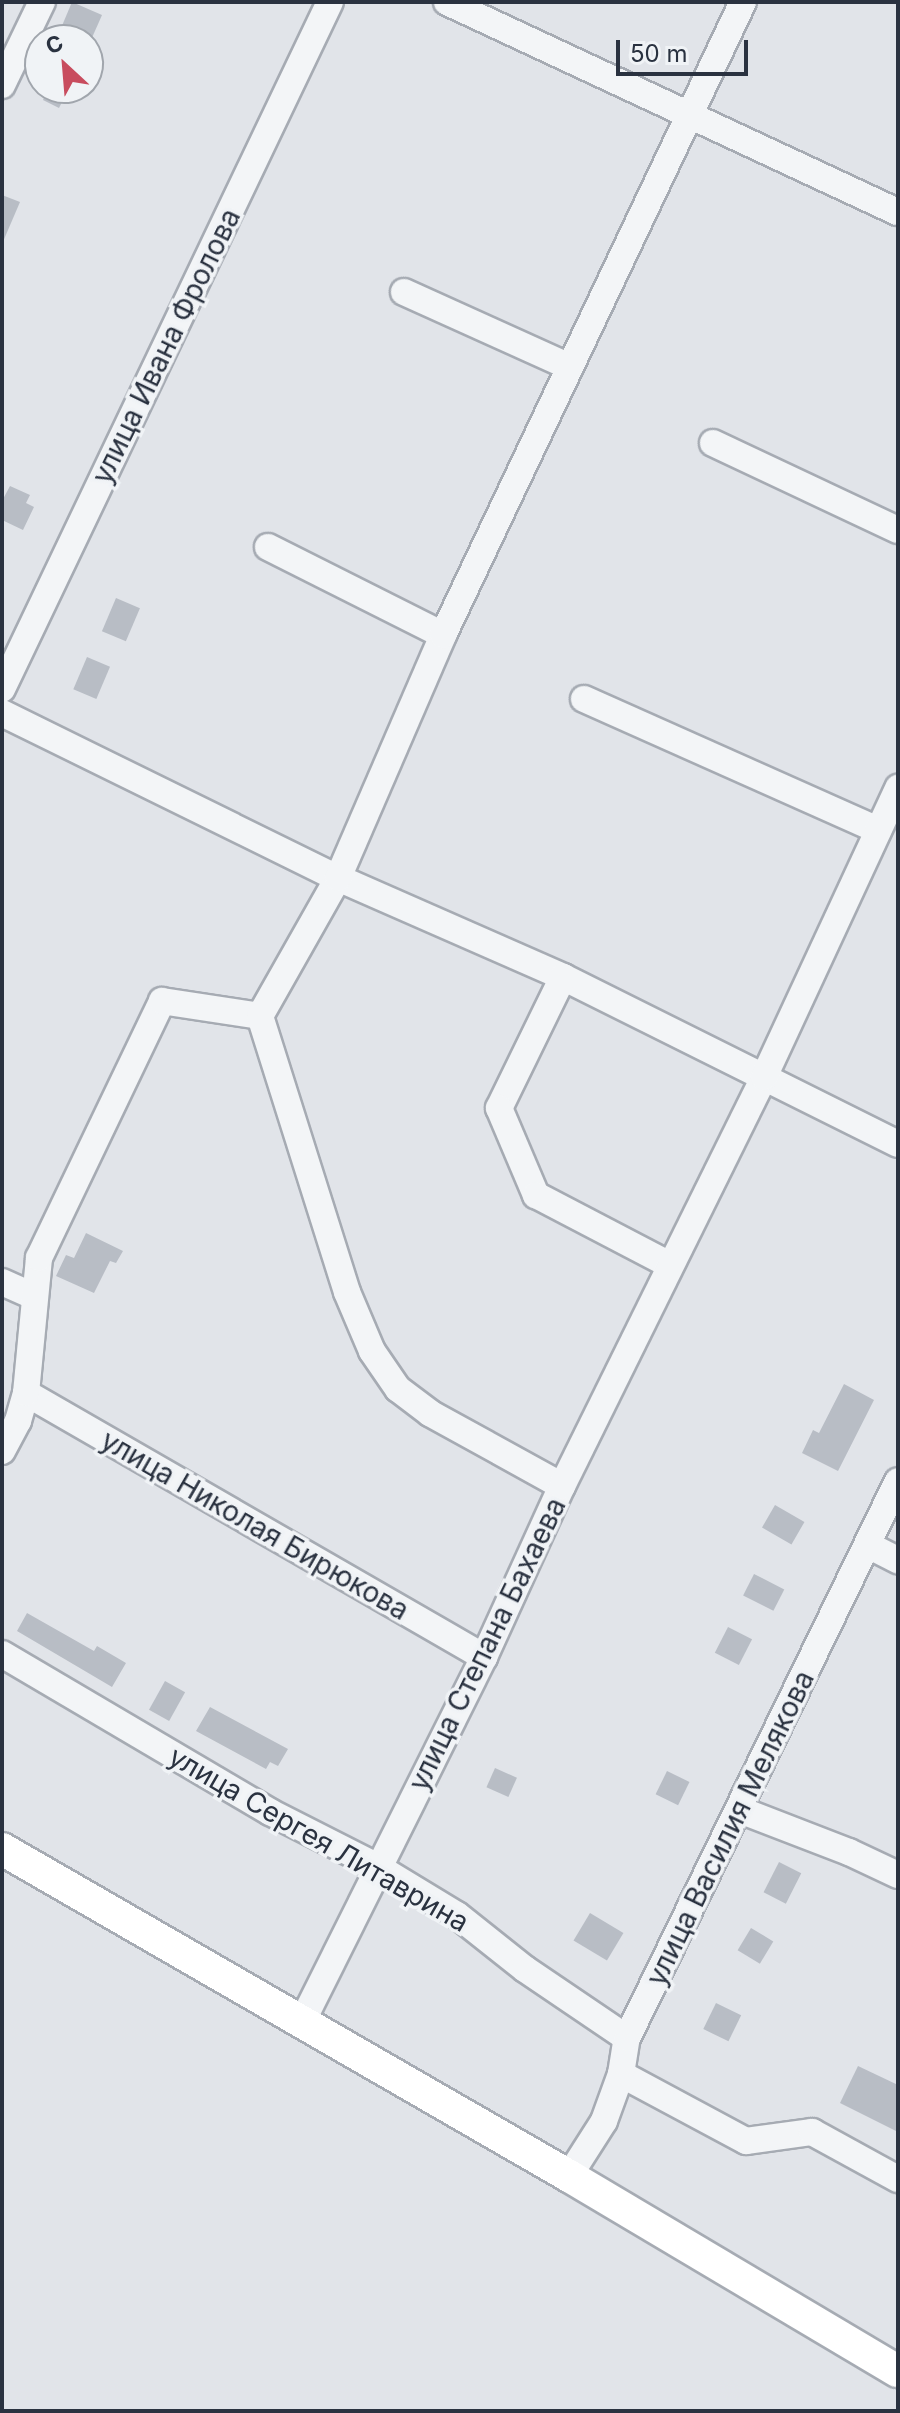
<!DOCTYPE html>
<html>
<head>
<meta charset="utf-8">
<style>
  body { margin:0 }
  #map { position:relative; width:900px; height:2413px; overflow:hidden; background:#e1e4e9; font-family:Inter,sans-serif }
  div>[style] { position:absolute }
  .building>* { inset:0; background:#b8bdc5; transform-origin:0 0 }
  .roads { filter:drop-shadow(2px 0 #a6abb3) drop-shadow(-2px 0 #a6abb3) drop-shadow(0 2px #a6abb3) drop-shadow(0 -2px #a6abb3) }
  .minor>* { height:26px; margin:-13px; padding:0 13px; transform-origin:13px; border-radius:13px; background:#f3f5f7 }
  .major>* { height:32px; margin:-16px; padding:0 16px; transform-origin:16px; border-radius:16px; background:#fff }
  span { translate:-50% -50%; white-space:nowrap; text-align:center; line-height:1.15; -webkit-text-stroke:7px #f0f3f6; paint-order:stroke }
  .street-label { font-size:28px; color:#2a3240 }
  .frame { position:absolute; inset:0; border:4px solid #2a3240; pointer-events:none }
  .north { position:absolute; left:24px; top:24px; width:80px; height:80px; box-sizing:border-box; background:#f0f3f6; border:2px solid #a1a6ad; border-radius:50%; rotate:334deg; font-size:22px; font-weight:700; line-height:32px; text-align:center; color:#2a3240 }
  .north::after { content:''; display:block; margin:auto; width:28px; height:36px; background:#c84c5e; clip-path:polygon(50% 0,100% 100%,50% 72%,0 100%) }
  .scale { position:absolute; left:616px; top:40px; width:132px; height:36px; box-sizing:border-box; border:4px solid #2a3240; border-top:0; padding-left:10px; font-size:24px; line-height:28px; white-space:nowrap; color:#2a3240; -webkit-text-stroke:6px #f0f3f6; paint-order:stroke }
</style>
</head>
<body>
<div id="map">
  <div class="building">
    <div style="clip-path:polygon(72px 2px,102px 15px,91px 40px,56px 40px)"></div>
    <div style="clip-path:polygon(48px 88px,69px 88px,59px 108px,43px 100px)"></div>
    <div style="clip-path:polygon(2px 195px,20px 202px,2px 244px)"></div>
    <div style="clip-path:polygon(10px 486px,30px 495px,26px 503px,34px 507px,23px 530px,2px 520px,2px 501px)"></div>
    <div style="left:116px;top:598px;width:26px;height:36px;rotate:23deg"></div>
    <div style="left:87px;top:657px;width:25px;height:35px;rotate:23deg"></div>
    <div style="clip-path:polygon(86px 1233px,123px 1251px,116px 1263px,110px 1261px,94px 1293px,56px 1276px,66px 1255px,74px 1258px)"></div>
    <div style="clip-path:polygon(844px 1384px,874px 1400px,838px 1471px,802px 1453px,813px 1430px,819px 1433px)"></div>
    <div style="left:775px;top:1505px;width:34px;height:26px;rotate:30deg"></div>
    <div style="left:754px;top:1574px;width:34px;height:24px;rotate:27deg"></div>
    <div style="clip-path:polygon(27px 1613px,94px 1651px,97px 1646px,126px 1663px,112px 1687px,17px 1631px)"></div>
    <div style="left:728px;top:1627px;width:27px;height:29px;rotate:27deg"></div>
    <div style="left:165px;top:1681px;width:23px;height:33px;rotate:29deg"></div>
    <div style="clip-path:polygon(210px 1707px,288px 1749px,278px 1766px,270px 1762px,266px 1769px,196px 1731px)"></div>
    <div style="left:495px;top:1768px;width:24px;height:21px;rotate:24deg"></div>
    <div style="left:667px;top:1771px;width:25px;height:26px;rotate:26deg"></div>
    <div style="left:779px;top:1862px;width:25px;height:34px;rotate:27deg"></div>
    <div style="left:590px;top:1913px;width:39px;height:32px;rotate:31deg"></div>
    <div style="left:751px;top:1928px;width:26px;height:26px;rotate:31deg"></div>
    <div style="left:716px;top:2003px;width:28px;height:29px;rotate:26deg"></div>
    <div style="clip-path:polygon(858px 2066px,898px 2085px,898px 2132px,840px 2103px)"></div>
  </div>
  <div class="roads">
    <div class="minor">
      <div style="left:447px;top:2px;width:497px;rotate:25deg"></div>
      <div style="left:2px;top:85px;width:92px;rotate:-64.3deg"></div>
      <div style="left:404px;top:292px;width:182px;rotate:24.3deg"></div>
      <div style="left:713px;top:443px;width:204px;rotate:25.2deg"></div>
      <div style="left:268px;top:547px;width:196px;rotate:26.7deg"></div>
      <div style="left:2px;top:689px;width:761px;rotate:-64.48deg"></div>
      <div style="left:584px;top:699px;width:322px;rotate:24deg"></div>
      <div style="left:2px;top:713px;width:374px;rotate:26.2deg"></div>
      <div style="left:338px;top:878px;width:246px;rotate:23.7deg"></div>
      <div style="left:563px;top:977px;width:374px;rotate:26.5deg"></div>
      <div style="left:563px;top:977px;width:146px;rotate:116deg"></div>
      <div style="left:499px;top:1108px;width:95px;rotate:67deg"></div>
      <div style="left:536px;top:1195px;width:149px;rotate:27.6deg"></div>
      <div style="left:2px;top:1282px;width:34px;rotate:24deg"></div>
      <div style="left:26px;top:1393px;width:529px;rotate:29.96deg"></div>
      <div style="left:2px;top:1451px;width:34px;rotate:-62deg"></div>
      <div style="left:18px;top:1421px;width:29px;rotate:-74deg"></div>
      <div style="left:26px;top:1393px;width:136px;rotate:-84.5deg"></div>
      <div style="left:39px;top:1258px;width:285px;rotate:-64.4deg"></div>
      <div style="left:162px;top:1001px;width:99px;rotate:8.7deg"></div>
      <div style="left:562px;top:1486px;width:151px;rotate:-151.1deg"></div>
      <div style="left:430px;top:1413px;width:40px;rotate:-143deg"></div>
      <div style="left:398px;top:1389px;width:46px;rotate:-124.4deg"></div>
      <div style="left:372px;top:1351px;width:64px;rotate:-113deg"></div>
      <div style="left:347px;top:1292px;width:289px;rotate:-107.5deg"></div>
      <div style="left:260px;top:1016px;width:159px;rotate:-60.5deg"></div>
      <div style="left:338px;top:878px;width:265px;rotate:-66.6deg"></div>
      <div style="left:443px;top:635px;width:700px;rotate:-64.64deg"></div>
      <div style="left:868px;top:1545px;width:34px;rotate:27deg"></div>
      <div style="left:2px;top:1654px;width:311px;rotate:30.5deg"></div>
      <div style="left:270px;top:1812px;width:121px;rotate:27deg"></div>
      <div style="left:378px;top:1867px;width:92px;rotate:31.3deg"></div>
      <div style="left:457px;top:1915px;width:87px;rotate:38.5deg"></div>
      <div style="left:525px;top:1969px;width:123px;rotate:34.1deg"></div>
      <div style="left:740px;top:1810px;width:117px;rotate:21.1deg"></div>
      <div style="left:849px;top:1852px;width:54px;rotate:25.1deg"></div>
      <div style="left:302px;top:2022px;width:408px;rotate:-63.5deg"></div>
      <div style="left:484px;top:1657px;width:188px;rotate:-65.5deg"></div>
      <div style="left:562px;top:1486px;width:456px;rotate:-63.7deg"></div>
      <div style="left:764px;top:1077px;width:319px;rotate:-65.1deg"></div>
      <div style="left:621px;top:2074px;width:142px;rotate:28.2deg"></div>
      <div style="left:746px;top:2141px;width:67px;rotate:-7.8deg"></div>
      <div style="left:812px;top:2132px;width:98px;rotate:28.7deg"></div>
      <div style="left:569px;top:2176px;width:65px;rotate:-57.5deg"></div>
      <div style="left:604px;top:2121px;width:50px;rotate:-70.1deg"></div>
      <div style="left:621px;top:2074px;width:36px;rotate:-81deg"></div>
      <div style="left:627px;top:2038px;width:619px;rotate:-64.06deg"></div>
    </div>
    <div class="major">
      <div style="left:2px;top:1849px;width:655px;rotate:29.97deg"></div>
      <div style="left:569px;top:2176px;width:382px;rotate:30.7deg"></div>
    </div>
  </div>
  <div class="street-label">
    <span style="left:166px;top:346px;rotate:-64deg">улица Ивана Фролова</span>
    <span style="left:255px;top:1525px;rotate:30deg">улица Николая Бирюкова</span>
    <span style="left:487px;top:1644px;rotate:-64deg">улица Степана Бахаева</span>
    <span style="left:730px;top:1828px;rotate:-64deg">улица Василия Мелякова</span>
    <span style="left:319px;top:1839px;rotate:30deg">улица Сергея Литаврина</span>
  </div>
  <div class="frame"></div>
  <div class="north">С</div>
  <div class="scale">50 m</div>
</div>
</body>
</html>
